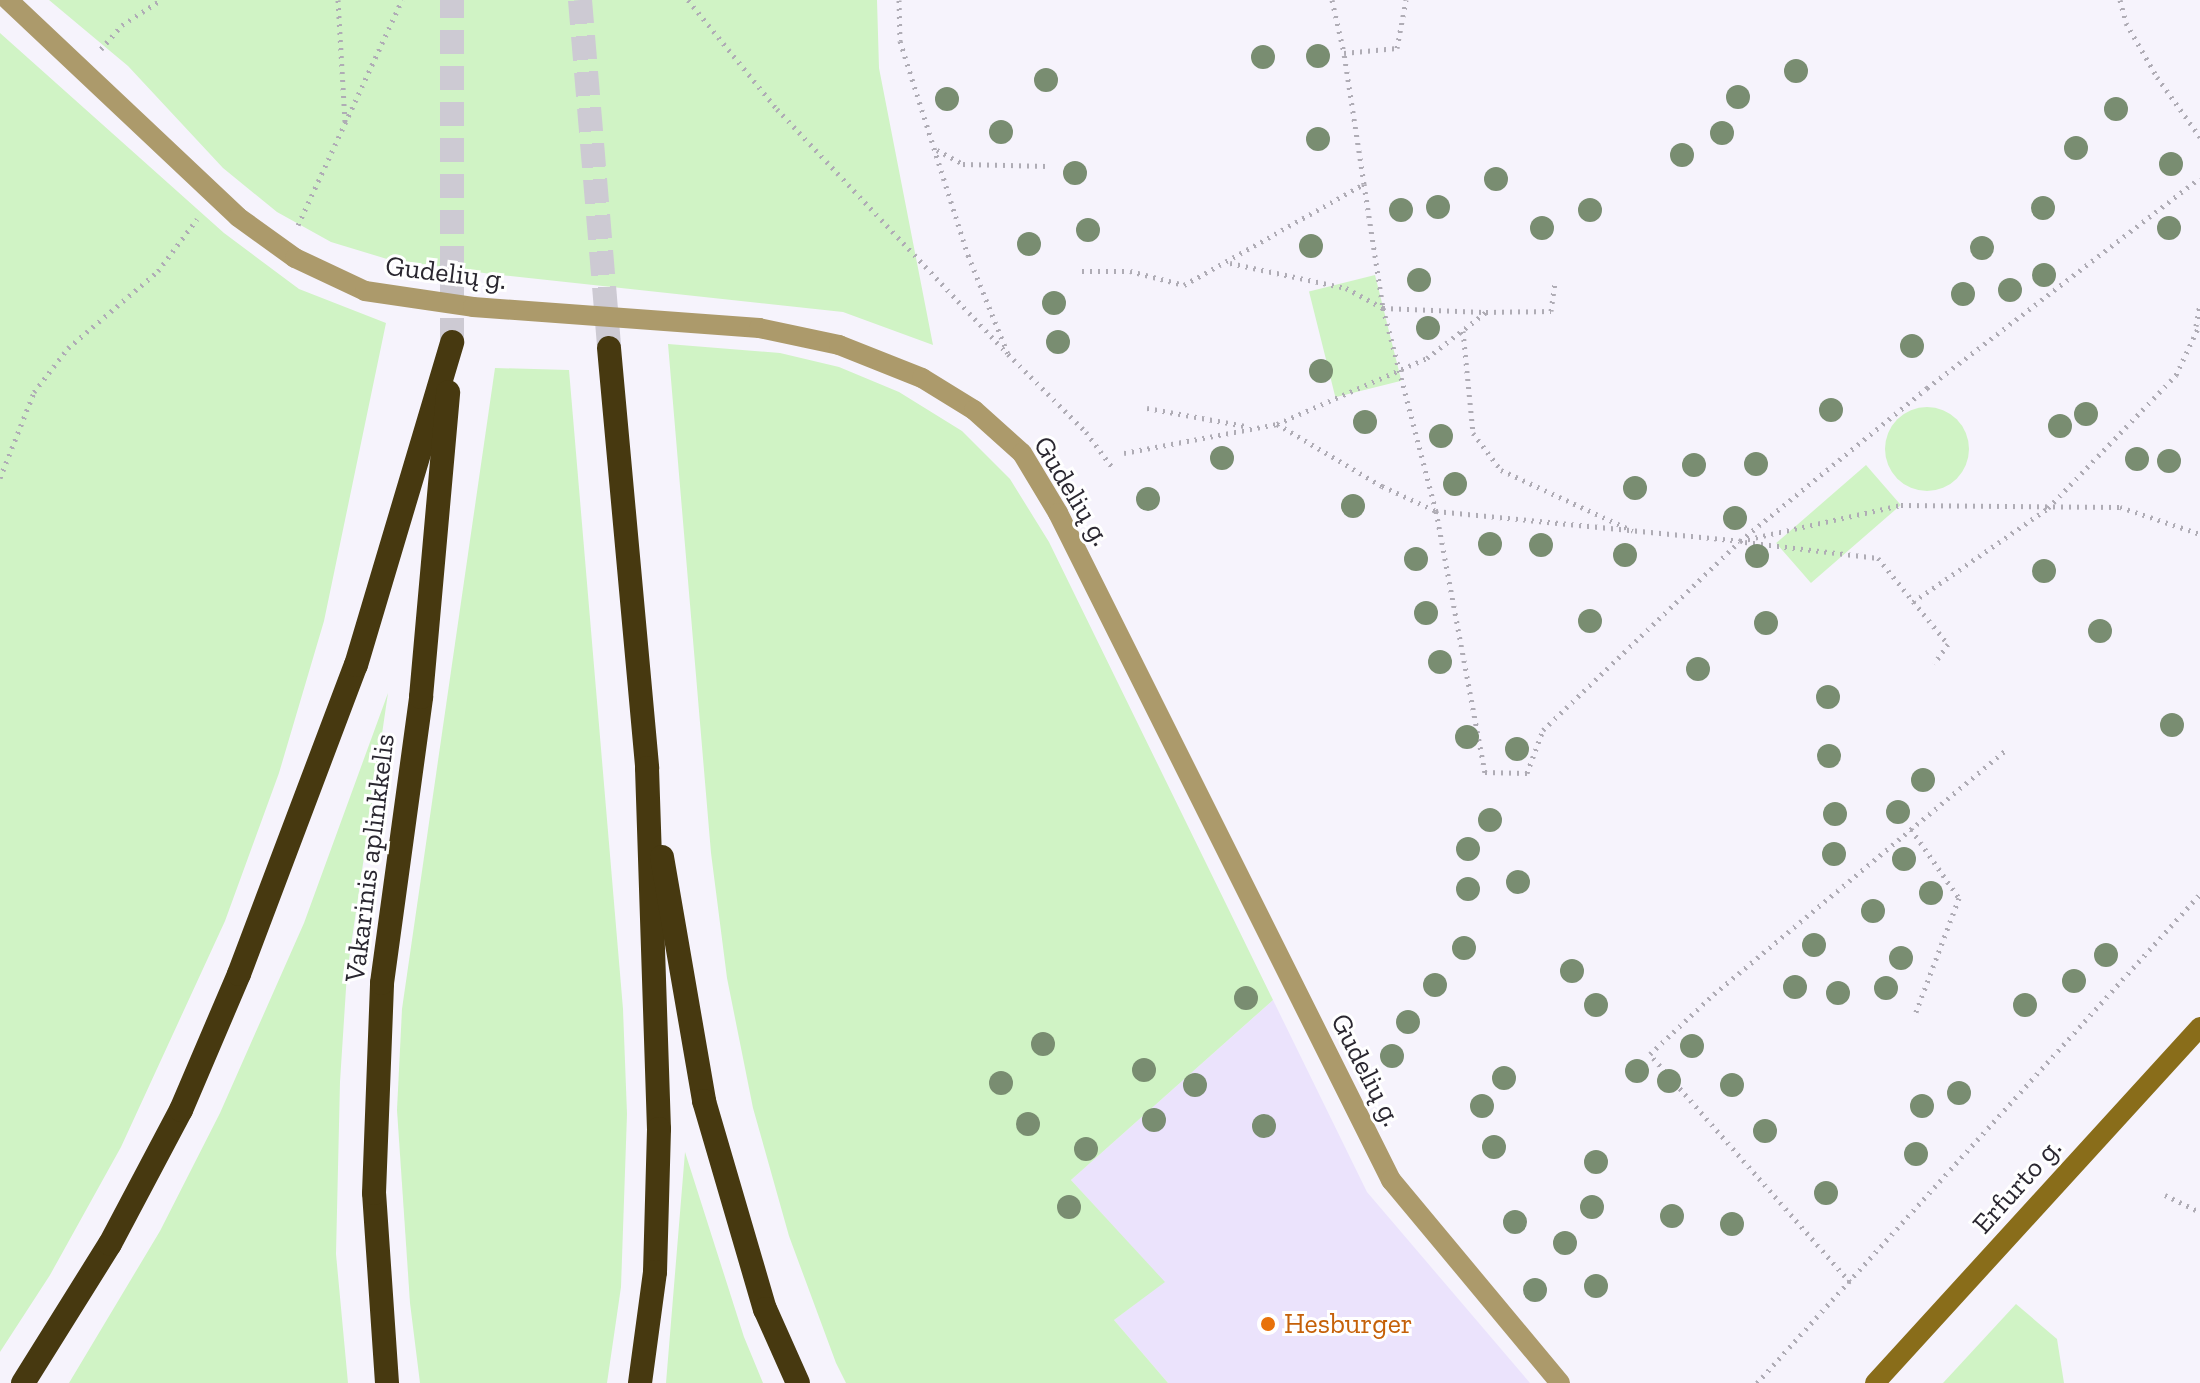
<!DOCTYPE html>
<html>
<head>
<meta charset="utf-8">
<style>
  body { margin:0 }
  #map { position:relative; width:2200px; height:1383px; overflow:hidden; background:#f6f3fc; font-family:"Zilla Slab",serif }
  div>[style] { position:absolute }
  .built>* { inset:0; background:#ebe3fc }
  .green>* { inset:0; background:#d0f3c5; transform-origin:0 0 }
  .round { border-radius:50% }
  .highway-tunnel>* { height:24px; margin-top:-12px; transform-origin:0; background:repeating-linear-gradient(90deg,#cdcad3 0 24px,transparent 0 36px) }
  .path>* { height:5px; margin-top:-2.5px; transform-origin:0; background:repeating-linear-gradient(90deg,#afacb5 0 2px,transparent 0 8px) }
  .street>* { height:20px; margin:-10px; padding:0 10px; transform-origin:10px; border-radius:10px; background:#ac9a6b }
  .secondary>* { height:20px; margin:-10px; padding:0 10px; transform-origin:10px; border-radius:10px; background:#896d1a }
  .highway>* { height:24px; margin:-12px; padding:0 12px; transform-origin:12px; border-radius:12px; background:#473910 }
  .trees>* { width:24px; height:24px; margin:-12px; border-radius:50%; background:#798d71 }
  .dots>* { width:22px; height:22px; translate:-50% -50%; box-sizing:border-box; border:4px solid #fff; border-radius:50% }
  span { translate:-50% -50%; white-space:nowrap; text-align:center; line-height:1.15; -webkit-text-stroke:6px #fff; paint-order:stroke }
  .street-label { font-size:28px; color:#2a2730 }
  .food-label { font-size:28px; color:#c56008 }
  .left { translate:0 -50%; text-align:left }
</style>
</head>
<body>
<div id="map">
  <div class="built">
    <div style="clip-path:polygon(1273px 1000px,1367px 1192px,1530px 1383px,1168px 1383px,1114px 1320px,1164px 1282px,1071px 1180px)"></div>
  </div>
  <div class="green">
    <div style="clip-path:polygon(49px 0,877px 0,879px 68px,933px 345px,843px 312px,491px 274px,387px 259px,331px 242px,277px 212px,223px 168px,128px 66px)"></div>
    <div style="clip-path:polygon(0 33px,224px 233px,299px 289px,386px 323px,324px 621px,279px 773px,225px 921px,121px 1147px,50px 1275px,0 1352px)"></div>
    <div style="left:1375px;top:275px;width:109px;height:68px;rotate:76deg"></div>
    <div style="clip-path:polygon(668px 344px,780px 353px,839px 367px,899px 392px,962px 431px,1010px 479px,1049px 542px,1273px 1000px,1071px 1180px,1165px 1282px,1114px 1320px,1168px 1383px,846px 1383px,836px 1363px,789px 1236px,753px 1108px,727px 978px,711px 853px)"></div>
    <div style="clip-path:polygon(495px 368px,569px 370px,623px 1009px,627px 1114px,621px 1287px,607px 1383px,420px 1383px,410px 1303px,397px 1110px,402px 1009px)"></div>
    <div class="round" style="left:1885px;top:407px;width:84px;height:84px"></div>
    <div style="left:1866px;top:465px;width:53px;height:119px;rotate:49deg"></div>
    <div style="clip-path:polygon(388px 693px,347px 973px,340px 1082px,336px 1254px,348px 1383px,69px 1383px,160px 1231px,220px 1113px,304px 923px)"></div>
    <div style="clip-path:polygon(685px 1152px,744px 1337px,763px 1383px,666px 1383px)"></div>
    <div style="clip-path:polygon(2016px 1304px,2057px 1339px,2064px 1383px,1943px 1383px)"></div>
  </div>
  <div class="highway-tunnel">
    <div style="left:580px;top:0;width:349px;rotate:85.2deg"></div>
    <div style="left:452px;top:342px;width:342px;rotate:-90deg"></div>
  </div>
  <div class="path">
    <div style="left:338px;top:0;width:123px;rotate:86.7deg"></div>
    <div style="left:688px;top:0;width:141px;rotate:50.8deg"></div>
    <div style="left:777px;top:109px;width:331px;rotate:46.7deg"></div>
    <div style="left:899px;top:0;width:41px;rotate:88.6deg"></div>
    <div style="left:900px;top:41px;width:225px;rotate:72.4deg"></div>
    <div style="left:968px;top:255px;width:107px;rotate:68deg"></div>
    <div style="left:1008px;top:354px;width:110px;rotate:45deg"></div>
    <div style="left:1086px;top:432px;width:44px;rotate:53.4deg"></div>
    <div style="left:1332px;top:0;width:54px;rotate:77.2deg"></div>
    <div style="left:1344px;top:53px;width:53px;rotate:-5.4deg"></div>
    <div style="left:1397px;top:48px;width:49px;rotate:-79.4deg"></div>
    <div style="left:2120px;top:0;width:24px;rotate:75deg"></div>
    <div style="left:2126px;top:23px;width:62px;rotate:60.1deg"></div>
    <div style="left:2157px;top:77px;width:74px;rotate:54.4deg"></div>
    <div style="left:101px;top:49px;width:32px;rotate:-49deg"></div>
    <div style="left:122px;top:25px;width:46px;rotate:-32.7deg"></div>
    <div style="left:937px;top:150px;width:30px;rotate:28deg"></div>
    <div style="left:963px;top:164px;width:84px;rotate:1.4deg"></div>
    <div style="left:1364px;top:184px;width:125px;rotate:81.3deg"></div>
    <div style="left:1383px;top:308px;width:210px;rotate:75.4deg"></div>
    <div style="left:1436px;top:511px;width:266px;rotate:79.4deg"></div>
    <div style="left:1485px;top:772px;width:42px;rotate:1.4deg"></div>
    <div style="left:1527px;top:773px;width:46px;rotate:-69.6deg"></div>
    <div style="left:1543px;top:730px;width:273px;rotate:-43.8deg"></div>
    <div style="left:1740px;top:541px;width:165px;rotate:-12.6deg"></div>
    <div style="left:1901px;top:505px;width:219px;rotate:0.5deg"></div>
    <div style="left:2120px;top:507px;width:84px;rotate:18.6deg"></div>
    <div style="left:298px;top:225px;width:248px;rotate:-65.2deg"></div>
    <div style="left:1230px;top:263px;width:119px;rotate:12.2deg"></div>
    <div style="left:1346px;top:288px;width:42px;rotate:28.4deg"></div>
    <div style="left:1383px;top:308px;width:101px;rotate:2.3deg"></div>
    <div style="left:1082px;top:271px;width:48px"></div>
    <div style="left:1130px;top:271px;width:56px;rotate:14.5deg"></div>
    <div style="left:1184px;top:285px;width:206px;rotate:-29.3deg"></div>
    <div style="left:1364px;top:184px;width:133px;rotate:-98.7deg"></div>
    <div style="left:2196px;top:326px;width:22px;rotate:-80deg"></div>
    <div style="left:1463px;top:331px;width:102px;rotate:84.4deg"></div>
    <div style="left:1473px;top:433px;width:46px;rotate:52.9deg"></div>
    <div style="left:1501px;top:470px;width:145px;rotate:24.8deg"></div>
    <div style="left:1147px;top:408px;width:100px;rotate:10.4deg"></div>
    <div style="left:1277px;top:424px;width:164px;rotate:-23.7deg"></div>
    <div style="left:1427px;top:358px;width:75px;rotate:-37.9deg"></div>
    <div style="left:1486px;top:312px;width:65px;rotate:-0.9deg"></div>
    <div style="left:1551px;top:311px;width:27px;rotate:-82deg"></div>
    <div style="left:1124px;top:453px;width:156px;rotate:-10.7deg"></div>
    <div style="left:1277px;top:424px;width:122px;rotate:30.6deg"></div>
    <div style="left:1382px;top:486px;width:60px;rotate:24.8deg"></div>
    <div style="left:1436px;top:511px;width:305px;rotate:5.6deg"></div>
    <div style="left:1740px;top:541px;width:242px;rotate:-39.3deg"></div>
    <div style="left:1927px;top:388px;width:344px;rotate:-37.6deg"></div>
    <div style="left:0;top:478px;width:92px;rotate:-68.4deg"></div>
    <div style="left:34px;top:392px;width:56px;rotate:-52.3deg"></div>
    <div style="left:68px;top:348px;width:118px;rotate:-40.5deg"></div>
    <div style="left:158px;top:271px;width:65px;rotate:-53.1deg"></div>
    <div style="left:1745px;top:542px;width:134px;rotate:6.9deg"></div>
    <div style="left:1878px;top:558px;width:111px;rotate:50.9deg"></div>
    <div style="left:1948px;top:644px;width:24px;rotate:125deg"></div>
    <div style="left:1913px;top:602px;width:165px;rotate:-34.8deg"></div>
    <div style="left:2048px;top:508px;width:185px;rotate:-46.1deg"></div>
    <div style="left:2176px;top:375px;width:56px;rotate:-64.8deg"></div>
    <div style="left:1911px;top:829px;width:84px;rotate:55.2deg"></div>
    <div style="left:1959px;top:898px;width:127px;rotate:110.7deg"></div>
    <div style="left:2165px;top:1195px;width:39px;rotate:26deg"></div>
    <div style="left:1850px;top:1282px;width:303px;rotate:-131.3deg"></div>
    <div style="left:1650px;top:1054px;width:88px;rotate:-43.2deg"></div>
    <div style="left:1714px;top:994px;width:381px;rotate:-39.9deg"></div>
    <div style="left:1757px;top:1383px;width:660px;rotate:-47.83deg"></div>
  </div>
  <div class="street">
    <div style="left:8px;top:0;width:316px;rotate:43.3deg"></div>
    <div style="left:238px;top:217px;width:70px;rotate:35.7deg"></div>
    <div style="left:295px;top:258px;width:77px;rotate:25.2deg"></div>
    <div style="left:365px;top:291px;width:109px;rotate:8.4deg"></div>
    <div style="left:473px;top:307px;width:287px;rotate:4.2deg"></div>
    <div style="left:759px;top:328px;width:82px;rotate:12deg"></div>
    <div style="left:839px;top:345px;width:89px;rotate:21.7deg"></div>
    <div style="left:922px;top:378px;width:61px;rotate:31.6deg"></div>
    <div style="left:974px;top:410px;width:64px;rotate:41.9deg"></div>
    <div style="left:1022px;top:453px;width:70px;rotate:59deg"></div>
    <div style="left:1058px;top:513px;width:746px;rotate:63.47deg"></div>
    <div style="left:1391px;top:1180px;width:264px;rotate:50.2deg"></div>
  </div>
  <div class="secondary">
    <div style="left:1875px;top:1383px;width:482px;rotate:-47.6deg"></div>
  </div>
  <div class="highway">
    <div style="left:609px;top:348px;width:422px;rotate:84.8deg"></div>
    <div style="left:647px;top:768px;width:361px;rotate:88.1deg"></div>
    <div style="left:659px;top:1129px;width:143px;rotate:91.6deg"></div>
    <div style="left:655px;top:1272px;width:112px;rotate:97.7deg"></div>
    <div style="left:662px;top:857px;width:248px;rotate:80.2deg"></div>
    <div style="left:704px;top:1101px;width:217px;rotate:73.7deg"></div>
    <div style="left:765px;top:1309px;width:81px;rotate:66deg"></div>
    <div style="left:23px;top:1383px;width:164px;rotate:-58deg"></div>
    <div style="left:110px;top:1244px;width:152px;rotate:-62.1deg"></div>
    <div style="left:181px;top:1110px;width:148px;rotate:-66.9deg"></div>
    <div style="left:239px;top:974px;width:330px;rotate:-69.3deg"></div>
    <div style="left:356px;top:665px;width:337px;rotate:-73.4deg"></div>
    <div style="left:387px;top:1383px;width:190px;rotate:-93.9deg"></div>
    <div style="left:374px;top:1193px;width:210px;rotate:-87.8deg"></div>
    <div style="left:382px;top:983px;width:289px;rotate:-82.2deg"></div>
    <div style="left:421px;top:697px;width:306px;rotate:-84.9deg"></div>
  </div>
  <div class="trees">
    <div style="left:1318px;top:56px"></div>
    <div style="left:1263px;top:57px"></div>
    <div style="left:1796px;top:71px"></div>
    <div style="left:1046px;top:80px"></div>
    <div style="left:1738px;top:97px"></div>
    <div style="left:947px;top:99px"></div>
    <div style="left:2116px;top:109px"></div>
    <div style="left:1001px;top:132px"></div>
    <div style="left:1722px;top:133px"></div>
    <div style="left:1318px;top:139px"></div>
    <div style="left:2076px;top:148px"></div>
    <div style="left:1682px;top:155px"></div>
    <div style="left:2171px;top:164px"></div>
    <div style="left:1075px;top:173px"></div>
    <div style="left:1496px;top:179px"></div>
    <div style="left:1438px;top:207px"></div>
    <div style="left:2043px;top:208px"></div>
    <div style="left:1401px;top:210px"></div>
    <div style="left:1590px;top:210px"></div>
    <div style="left:1542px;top:228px"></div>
    <div style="left:2169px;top:228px"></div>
    <div style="left:1088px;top:230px"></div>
    <div style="left:1029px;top:244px"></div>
    <div style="left:1311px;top:246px"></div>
    <div style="left:1982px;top:248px"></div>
    <div style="left:2044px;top:275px"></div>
    <div style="left:1419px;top:280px"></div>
    <div style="left:2010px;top:290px"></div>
    <div style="left:1963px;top:294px"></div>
    <div style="left:1054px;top:303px"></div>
    <div style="left:1428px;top:328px"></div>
    <div style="left:1058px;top:342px"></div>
    <div style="left:1912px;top:346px"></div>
    <div style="left:1321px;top:371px"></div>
    <div style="left:1831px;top:410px"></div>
    <div style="left:2086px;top:414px"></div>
    <div style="left:1365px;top:422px"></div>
    <div style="left:2060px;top:426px"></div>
    <div style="left:1441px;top:436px"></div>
    <div style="left:1222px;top:458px"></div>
    <div style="left:2137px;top:459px"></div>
    <div style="left:2169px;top:461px"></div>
    <div style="left:1756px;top:464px"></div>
    <div style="left:1694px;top:465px"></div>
    <div style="left:1455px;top:484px"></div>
    <div style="left:1635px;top:488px"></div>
    <div style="left:1148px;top:499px"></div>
    <div style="left:1353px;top:506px"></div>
    <div style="left:1735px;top:518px"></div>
    <div style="left:1490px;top:544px"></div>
    <div style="left:1541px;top:545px"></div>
    <div style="left:1625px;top:555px"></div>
    <div style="left:1757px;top:556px"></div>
    <div style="left:1416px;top:559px"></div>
    <div style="left:2044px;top:571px"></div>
    <div style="left:1426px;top:613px"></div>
    <div style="left:1590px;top:621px"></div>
    <div style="left:1766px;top:623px"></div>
    <div style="left:2100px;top:631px"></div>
    <div style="left:1440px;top:662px"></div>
    <div style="left:1698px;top:669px"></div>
    <div style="left:1828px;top:697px"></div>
    <div style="left:2172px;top:725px"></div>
    <div style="left:1467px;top:737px"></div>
    <div style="left:1517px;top:749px"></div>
    <div style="left:1829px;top:756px"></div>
    <div style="left:1923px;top:780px"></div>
    <div style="left:1898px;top:812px"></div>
    <div style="left:1835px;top:814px"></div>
    <div style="left:1490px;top:820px"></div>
    <div style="left:1468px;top:849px"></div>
    <div style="left:1834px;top:854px"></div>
    <div style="left:1904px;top:859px"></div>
    <div style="left:1518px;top:882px"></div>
    <div style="left:1468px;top:889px"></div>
    <div style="left:1931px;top:893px"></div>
    <div style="left:1873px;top:911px"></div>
    <div style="left:1814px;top:945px"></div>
    <div style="left:1464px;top:948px"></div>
    <div style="left:2106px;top:955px"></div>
    <div style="left:1901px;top:958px"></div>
    <div style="left:1572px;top:971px"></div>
    <div style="left:2074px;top:981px"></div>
    <div style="left:1435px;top:985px"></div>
    <div style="left:1795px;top:987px"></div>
    <div style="left:1886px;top:988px"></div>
    <div style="left:1838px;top:993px"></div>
    <div style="left:1246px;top:998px"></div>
    <div style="left:1596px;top:1005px"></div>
    <div style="left:2025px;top:1005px"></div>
    <div style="left:1408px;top:1022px"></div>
    <div style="left:1043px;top:1044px"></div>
    <div style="left:1692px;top:1046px"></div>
    <div style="left:1392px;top:1056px"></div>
    <div style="left:1144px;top:1070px"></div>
    <div style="left:1637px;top:1071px"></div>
    <div style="left:1504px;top:1078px"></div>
    <div style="left:1669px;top:1081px"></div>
    <div style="left:1001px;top:1083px"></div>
    <div style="left:1195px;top:1085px"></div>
    <div style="left:1732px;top:1085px"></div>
    <div style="left:1959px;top:1093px"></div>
    <div style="left:1482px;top:1106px"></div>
    <div style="left:1922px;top:1106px"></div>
    <div style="left:1154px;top:1120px"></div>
    <div style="left:1028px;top:1124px"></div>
    <div style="left:1264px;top:1126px"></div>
    <div style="left:1765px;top:1131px"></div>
    <div style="left:1494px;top:1147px"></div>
    <div style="left:1086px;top:1149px"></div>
    <div style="left:1916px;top:1154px"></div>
    <div style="left:1596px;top:1162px"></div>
    <div style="left:1826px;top:1193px"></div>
    <div style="left:1069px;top:1207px"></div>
    <div style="left:1592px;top:1207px"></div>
    <div style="left:1672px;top:1216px"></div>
    <div style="left:1515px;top:1222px"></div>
    <div style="left:1732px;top:1224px"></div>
    <div style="left:1565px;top:1243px"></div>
    <div style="left:1596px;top:1286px"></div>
    <div style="left:1535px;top:1290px"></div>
  </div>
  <div class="dots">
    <div style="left:1268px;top:1324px;background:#e8710a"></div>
  </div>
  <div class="street-label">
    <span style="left:446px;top:273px;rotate:7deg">Gudelių g.</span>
    <span style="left:1072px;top:491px;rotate:59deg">Gudelių g.</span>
    <span style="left:370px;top:858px;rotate:-83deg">Vakarinis aplinkkelis</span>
    <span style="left:1366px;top:1070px;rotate:63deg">Gudelių g.</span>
    <span style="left:2017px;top:1186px;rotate:-48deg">Erfurto g.</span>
  </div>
  <div class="food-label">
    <span class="left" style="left:1284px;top:1324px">Hesburger</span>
  </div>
</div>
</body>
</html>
